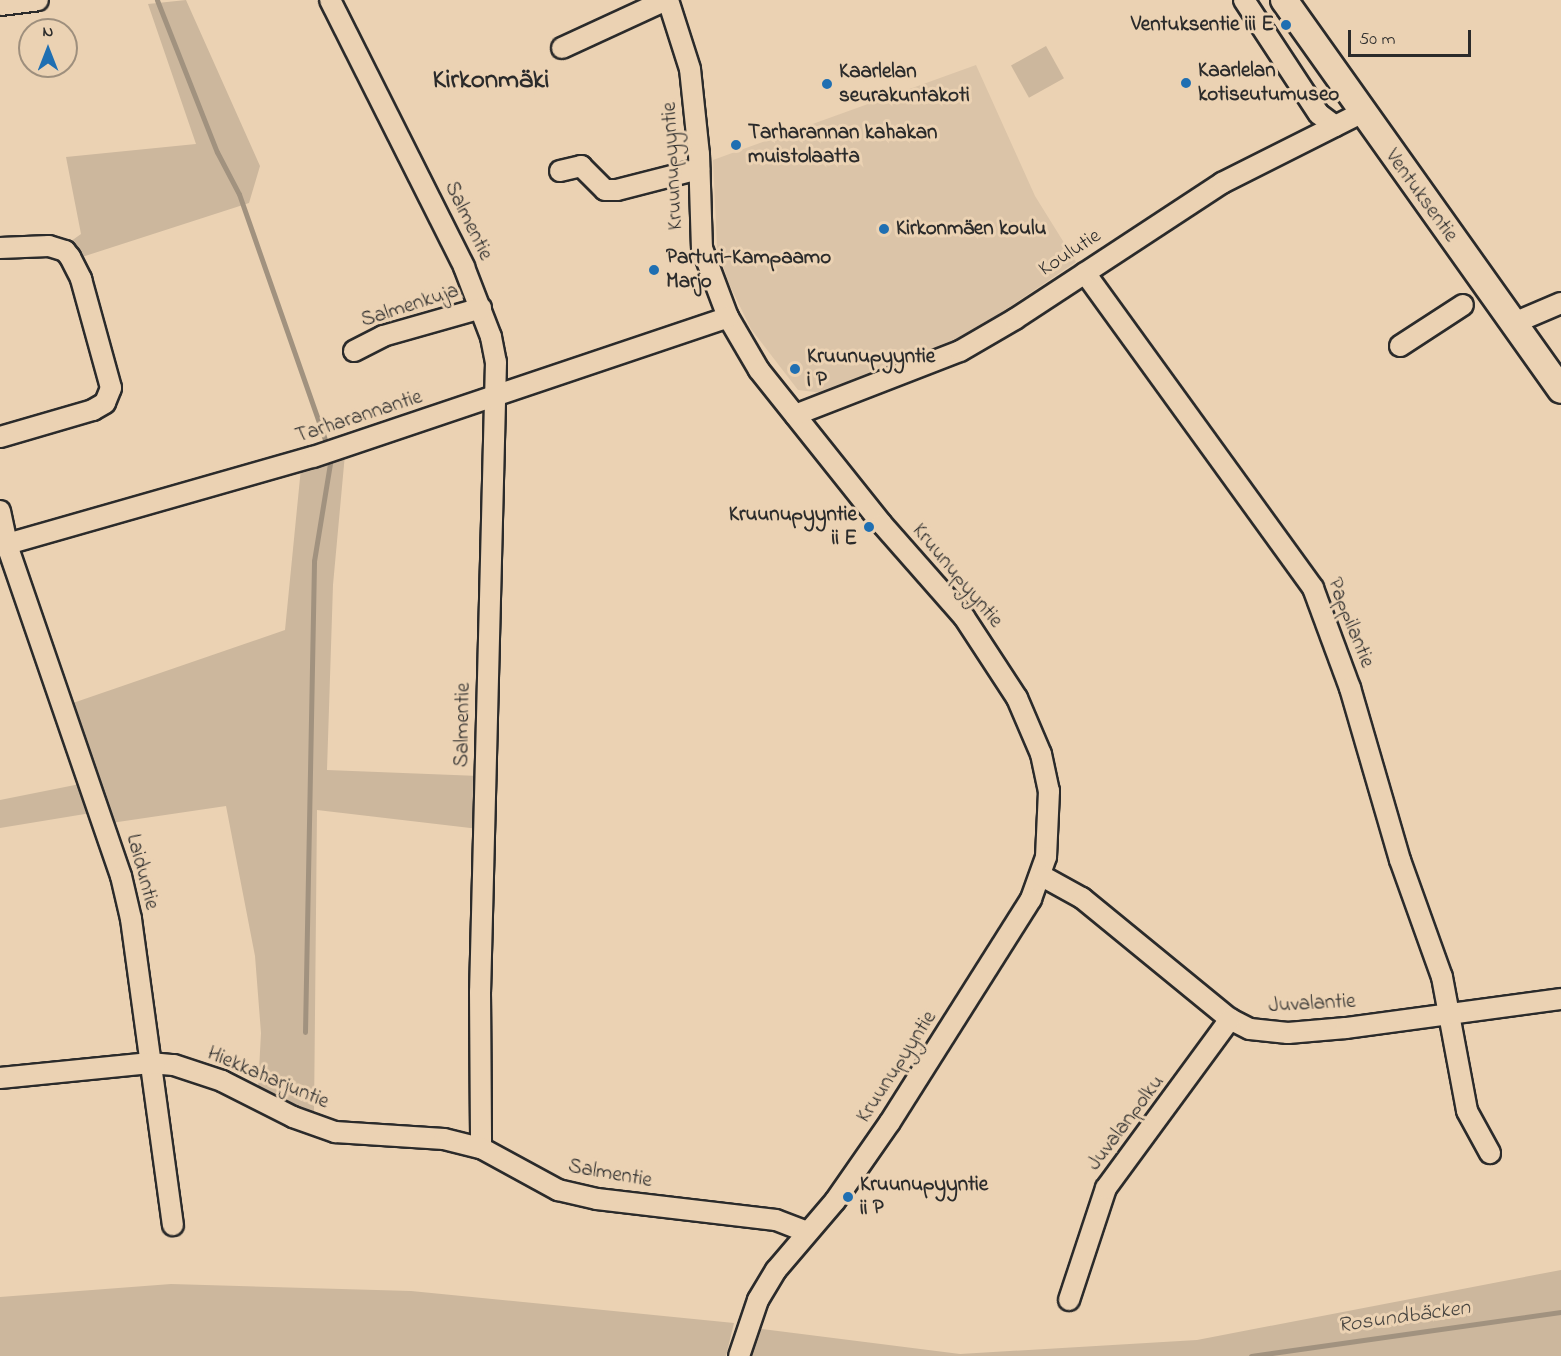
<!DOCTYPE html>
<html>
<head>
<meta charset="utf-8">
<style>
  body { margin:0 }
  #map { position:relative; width:1561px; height:1356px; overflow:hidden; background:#ebd2b3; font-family:"Indie Flower",sans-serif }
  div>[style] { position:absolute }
  .built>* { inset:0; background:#dbc4a8 }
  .green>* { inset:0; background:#ccb79d; transform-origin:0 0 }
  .stream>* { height:5px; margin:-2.5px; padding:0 2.5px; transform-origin:2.5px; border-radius:2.5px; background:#a1927f }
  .roads { filter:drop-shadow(2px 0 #2b2b2b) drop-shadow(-2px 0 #2b2b2b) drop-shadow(0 2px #2b2b2b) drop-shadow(0 -2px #2b2b2b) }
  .minor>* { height:20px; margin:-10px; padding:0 10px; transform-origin:10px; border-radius:10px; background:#ebd2b3 }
  .major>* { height:26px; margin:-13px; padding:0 13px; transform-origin:13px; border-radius:13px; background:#ebd2b3 }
  .dots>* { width:16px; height:16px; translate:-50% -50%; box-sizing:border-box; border:3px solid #ebd2b3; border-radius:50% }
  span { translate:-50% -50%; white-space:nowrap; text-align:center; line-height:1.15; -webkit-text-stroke:6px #ebd2b3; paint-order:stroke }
  .poi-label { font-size:21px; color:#2b2b2b; font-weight:700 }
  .right { translate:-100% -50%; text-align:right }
  .left { translate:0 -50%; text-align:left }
  .street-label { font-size:21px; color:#2b2b2b }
  .water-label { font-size:22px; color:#484540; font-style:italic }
  .district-label { font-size:27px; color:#2b2b2b; font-weight:700 }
  .north { position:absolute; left:18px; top:18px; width:60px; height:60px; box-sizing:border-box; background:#ebd2b3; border:2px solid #9e8f7d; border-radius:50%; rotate:0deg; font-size:16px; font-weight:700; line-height:24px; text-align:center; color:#2b2b2b }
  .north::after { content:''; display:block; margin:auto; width:21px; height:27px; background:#1f6fb2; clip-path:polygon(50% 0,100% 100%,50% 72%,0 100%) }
  .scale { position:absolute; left:1348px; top:30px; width:123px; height:27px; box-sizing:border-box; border:3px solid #2b2b2b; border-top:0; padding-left:8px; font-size:18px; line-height:21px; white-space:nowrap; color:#2b2b2b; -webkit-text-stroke:4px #ebd2b3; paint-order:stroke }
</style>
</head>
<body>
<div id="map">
  <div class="built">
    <div style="clip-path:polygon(976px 65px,1035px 196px,1076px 262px,968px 335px,823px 393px,798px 390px,751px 329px,729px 284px,717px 247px,713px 160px)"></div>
  </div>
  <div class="green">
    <div style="clip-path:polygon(186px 0,260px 166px,249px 203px,82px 257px,67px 244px,81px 234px,66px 157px,196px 144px,148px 4px)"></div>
    <div style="left:1046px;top:46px;width:37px;height:40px;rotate:61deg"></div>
    <div style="clip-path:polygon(345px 454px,333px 585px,327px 770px,479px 776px,479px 829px,317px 810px,314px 1115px,258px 1089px,261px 1033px,255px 956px,226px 806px,111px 823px,70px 704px,285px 630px,301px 468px)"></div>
    <div style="clip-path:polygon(80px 784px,91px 813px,0 828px,0 800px)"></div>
    <div style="clip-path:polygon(1561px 1270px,1561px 1356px,747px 1356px,754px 1328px,960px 1354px,1197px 1340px)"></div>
    <div style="clip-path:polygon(171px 1284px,411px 1291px,734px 1323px,726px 1356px,0 1356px,0 1297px)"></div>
  </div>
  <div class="stream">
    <div style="left:157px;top:0;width:163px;rotate:68.5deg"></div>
    <div style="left:217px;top:152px;width:47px;rotate:62.4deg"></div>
    <div style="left:239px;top:194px;width:269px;rotate:70.7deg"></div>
    <div style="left:305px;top:1032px;width:471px;rotate:-88.9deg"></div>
    <div style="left:314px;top:561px;width:105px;rotate:-80.7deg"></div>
    <div style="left:1251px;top:1356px;width:313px;rotate:-8.1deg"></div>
  </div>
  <div class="roads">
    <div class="minor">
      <div style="left:330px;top:0;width:299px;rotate:63.3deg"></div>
      <div style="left:464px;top:267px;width:75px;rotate:68.9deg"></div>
      <div style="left:491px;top:337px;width:25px;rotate:79deg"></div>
      <div style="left:496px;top:362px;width:630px;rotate:91.45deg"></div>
      <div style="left:480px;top:992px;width:156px;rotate:89.6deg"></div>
      <div style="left:481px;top:1148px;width:88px;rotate:28.6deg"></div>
      <div style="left:558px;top:1190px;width:40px;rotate:13deg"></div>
      <div style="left:597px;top:1199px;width:180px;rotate:6.7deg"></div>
      <div style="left:776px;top:1220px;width:33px;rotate:21deg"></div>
      <div style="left:668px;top:0;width:72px;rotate:72.3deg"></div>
      <div style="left:690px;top:69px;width:85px;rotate:84deg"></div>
      <div style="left:699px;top:154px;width:94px;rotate:88.2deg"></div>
      <div style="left:702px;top:248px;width:74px;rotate:69.4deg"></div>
      <div style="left:728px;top:317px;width:61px;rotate:59.7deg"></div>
      <div style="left:759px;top:370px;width:197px;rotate:51.4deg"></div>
      <div style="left:882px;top:524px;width:124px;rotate:48.6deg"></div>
      <div style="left:964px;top:617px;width:97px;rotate:56.8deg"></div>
      <div style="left:1017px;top:698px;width:61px;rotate:66.8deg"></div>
      <div style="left:1041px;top:754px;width:38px;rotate:78deg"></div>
      <div style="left:1049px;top:791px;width:66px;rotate:92.6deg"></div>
      <div style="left:1046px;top:857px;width:45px;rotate:109.7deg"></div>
      <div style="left:1031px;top:899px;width:264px;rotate:122.3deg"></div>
      <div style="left:890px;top:1122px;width:96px;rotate:124.8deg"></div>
      <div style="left:835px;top:1201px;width:91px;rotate:130.5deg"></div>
      <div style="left:776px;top:1270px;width:35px;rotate:121deg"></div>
      <div style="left:758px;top:1300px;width:59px;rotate:108.7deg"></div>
      <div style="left:1244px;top:0;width:136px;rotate:56.7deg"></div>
      <div style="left:1319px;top:114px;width:20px;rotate:37deg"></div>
      <div style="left:0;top:5px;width:38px;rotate:-7deg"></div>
      <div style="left:562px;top:48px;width:115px;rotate:-24.8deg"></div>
      <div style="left:560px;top:171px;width:22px;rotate:-13deg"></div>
      <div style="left:581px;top:166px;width:34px;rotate:45deg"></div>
      <div style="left:605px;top:190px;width:12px"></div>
      <div style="left:617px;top:190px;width:85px;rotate:-14.4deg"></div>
      <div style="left:0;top:248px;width:49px;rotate:-2.3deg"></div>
      <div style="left:49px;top:246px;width:17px;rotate:17deg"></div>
      <div style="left:65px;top:251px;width:8px;rotate:50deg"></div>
      <div style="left:70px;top:257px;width:25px;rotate:63deg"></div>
      <div style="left:81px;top:279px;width:113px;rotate:74.6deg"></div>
      <div style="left:111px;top:388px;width:16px;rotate:112deg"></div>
      <div style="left:105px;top:403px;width:14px;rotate:150deg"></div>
      <div style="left:93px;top:410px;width:97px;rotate:163.8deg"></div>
      <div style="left:1085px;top:273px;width:389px;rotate:54.1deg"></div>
      <div style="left:1313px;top:588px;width:107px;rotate:69.7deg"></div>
      <div style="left:1350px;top:688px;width:179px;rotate:73.8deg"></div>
      <div style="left:1400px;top:860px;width:124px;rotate:70.3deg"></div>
      <div style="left:1442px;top:977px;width:136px;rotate:79.4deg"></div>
      <div style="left:1467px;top:1111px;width:48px;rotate:61.3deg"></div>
      <div style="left:1514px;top:323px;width:51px;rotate:-23.1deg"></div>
      <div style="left:1400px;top:346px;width:75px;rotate:-33.1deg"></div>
      <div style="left:354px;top:351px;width:33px;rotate:-27deg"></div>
      <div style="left:383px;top:336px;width:102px;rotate:-15.9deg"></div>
      <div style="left:795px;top:415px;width:177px;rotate:-21.2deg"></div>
      <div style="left:960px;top:351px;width:64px;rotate:-30.2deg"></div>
      <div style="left:1015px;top:319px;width:248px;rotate:-33.3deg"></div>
      <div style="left:1222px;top:183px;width:156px;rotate:-26.7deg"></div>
      <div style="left:0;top:511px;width:35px;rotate:78deg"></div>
      <div style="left:7px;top:545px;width:350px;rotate:71deg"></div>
      <div style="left:121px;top:876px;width:44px;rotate:76.9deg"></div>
      <div style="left:131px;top:919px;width:309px;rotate:82.2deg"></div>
      <div style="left:0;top:546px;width:325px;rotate:-15.9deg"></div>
      <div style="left:313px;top:457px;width:438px;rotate:-18.6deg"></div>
      <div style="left:1042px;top:876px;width:46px;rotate:28.8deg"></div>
      <div style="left:1082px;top:898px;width:191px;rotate:39.3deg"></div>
      <div style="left:1230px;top:1019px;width:22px;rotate:27deg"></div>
      <div style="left:1250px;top:1029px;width:38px;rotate:6deg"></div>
      <div style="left:1288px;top:1033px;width:58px;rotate:-4.9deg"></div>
      <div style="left:1346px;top:1028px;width:217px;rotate:-7.7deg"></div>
      <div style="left:0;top:1078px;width:151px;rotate:-5.7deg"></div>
      <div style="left:150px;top:1063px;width:24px;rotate:5deg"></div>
      <div style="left:174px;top:1065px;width:51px;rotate:18.4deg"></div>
      <div style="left:222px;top:1081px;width:80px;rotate:26.9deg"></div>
      <div style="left:293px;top:1117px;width:45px;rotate:19.7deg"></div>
      <div style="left:335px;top:1132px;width:109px;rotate:3.7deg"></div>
      <div style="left:444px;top:1139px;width:38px;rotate:14deg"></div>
      <div style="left:1069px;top:1300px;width:118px;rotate:-71.7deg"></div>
      <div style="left:1106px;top:1188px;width:210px;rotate:-53.7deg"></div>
    </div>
    <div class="major">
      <div style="left:1284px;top:0;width:478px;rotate:54.6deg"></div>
    </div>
  </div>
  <div class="dots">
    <div style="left:1286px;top:25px;background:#1f6fb2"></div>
    <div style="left:1186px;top:83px;background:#1f6fb2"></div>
    <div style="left:827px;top:84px;background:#1f6fb2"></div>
    <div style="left:736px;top:145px;background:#1f6fb2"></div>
    <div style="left:884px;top:229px;background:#1f6fb2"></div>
    <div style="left:654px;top:270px;background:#1f6fb2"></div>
    <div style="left:795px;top:369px;background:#1f6fb2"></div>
    <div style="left:869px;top:527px;background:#1f6fb2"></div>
    <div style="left:848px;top:1197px;background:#1f6fb2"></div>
  </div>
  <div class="poi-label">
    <span class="right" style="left:1274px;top:25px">Ventuksentie iii E</span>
    <span class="left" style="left:1198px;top:83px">Kaarlelan<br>kotiseutumuseo</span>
    <span class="left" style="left:839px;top:84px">Kaarlelan<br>seurakuntakoti</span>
    <span class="left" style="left:748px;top:145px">Tarharannan kahakan<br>muistolaatta</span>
    <span class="left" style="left:896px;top:229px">Kirkonmäen koulu</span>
    <span class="left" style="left:666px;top:270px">Parturi-Kampaamo<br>Marjo</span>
    <span class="left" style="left:807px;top:369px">Kruunupyyntie<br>i P</span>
    <span class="right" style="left:857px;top:527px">Kruunupyyntie<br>ii E</span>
    <span class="left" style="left:860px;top:1197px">Kruunupyyntie<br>ii P</span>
  </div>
  <div class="street-label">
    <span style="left:673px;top:166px;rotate:-93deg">Kruunupyyntie</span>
    <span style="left:1421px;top:196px;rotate:54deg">Ventuksentie</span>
    <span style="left:468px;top:221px;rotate:64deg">Salmentie</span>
    <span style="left:1070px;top:253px;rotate:-33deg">Koulutie</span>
    <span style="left:410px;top:306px;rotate:-18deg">Salmenkuja</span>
    <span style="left:359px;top:417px;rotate:-18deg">Tarharannantie</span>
    <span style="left:957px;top:576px;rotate:50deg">Kruunupyyntie</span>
    <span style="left:1350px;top:623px;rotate:68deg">Pappilantie</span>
    <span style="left:463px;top:725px;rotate:-89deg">Salmentie</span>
    <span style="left:142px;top:872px;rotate:75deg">Laiduntie</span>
    <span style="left:1312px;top:1004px;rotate:-3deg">Juvalantie</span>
    <span style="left:897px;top:1067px;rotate:-57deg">Kruunupyyntie</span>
    <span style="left:268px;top:1078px;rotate:23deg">Hiekkaharjuntie</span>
    <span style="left:1126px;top:1123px;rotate:-53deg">Juvalanpolku</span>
    <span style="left:610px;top:1174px;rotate:10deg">Salmentie</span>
  </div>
  <div class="water-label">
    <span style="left:1404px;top:1318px;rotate:-8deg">Rosundbäcken</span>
  </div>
  <div class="district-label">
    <span style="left:491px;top:81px">Kirkonmäki</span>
  </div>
  <div class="north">N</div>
  <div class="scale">50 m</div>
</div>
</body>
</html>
